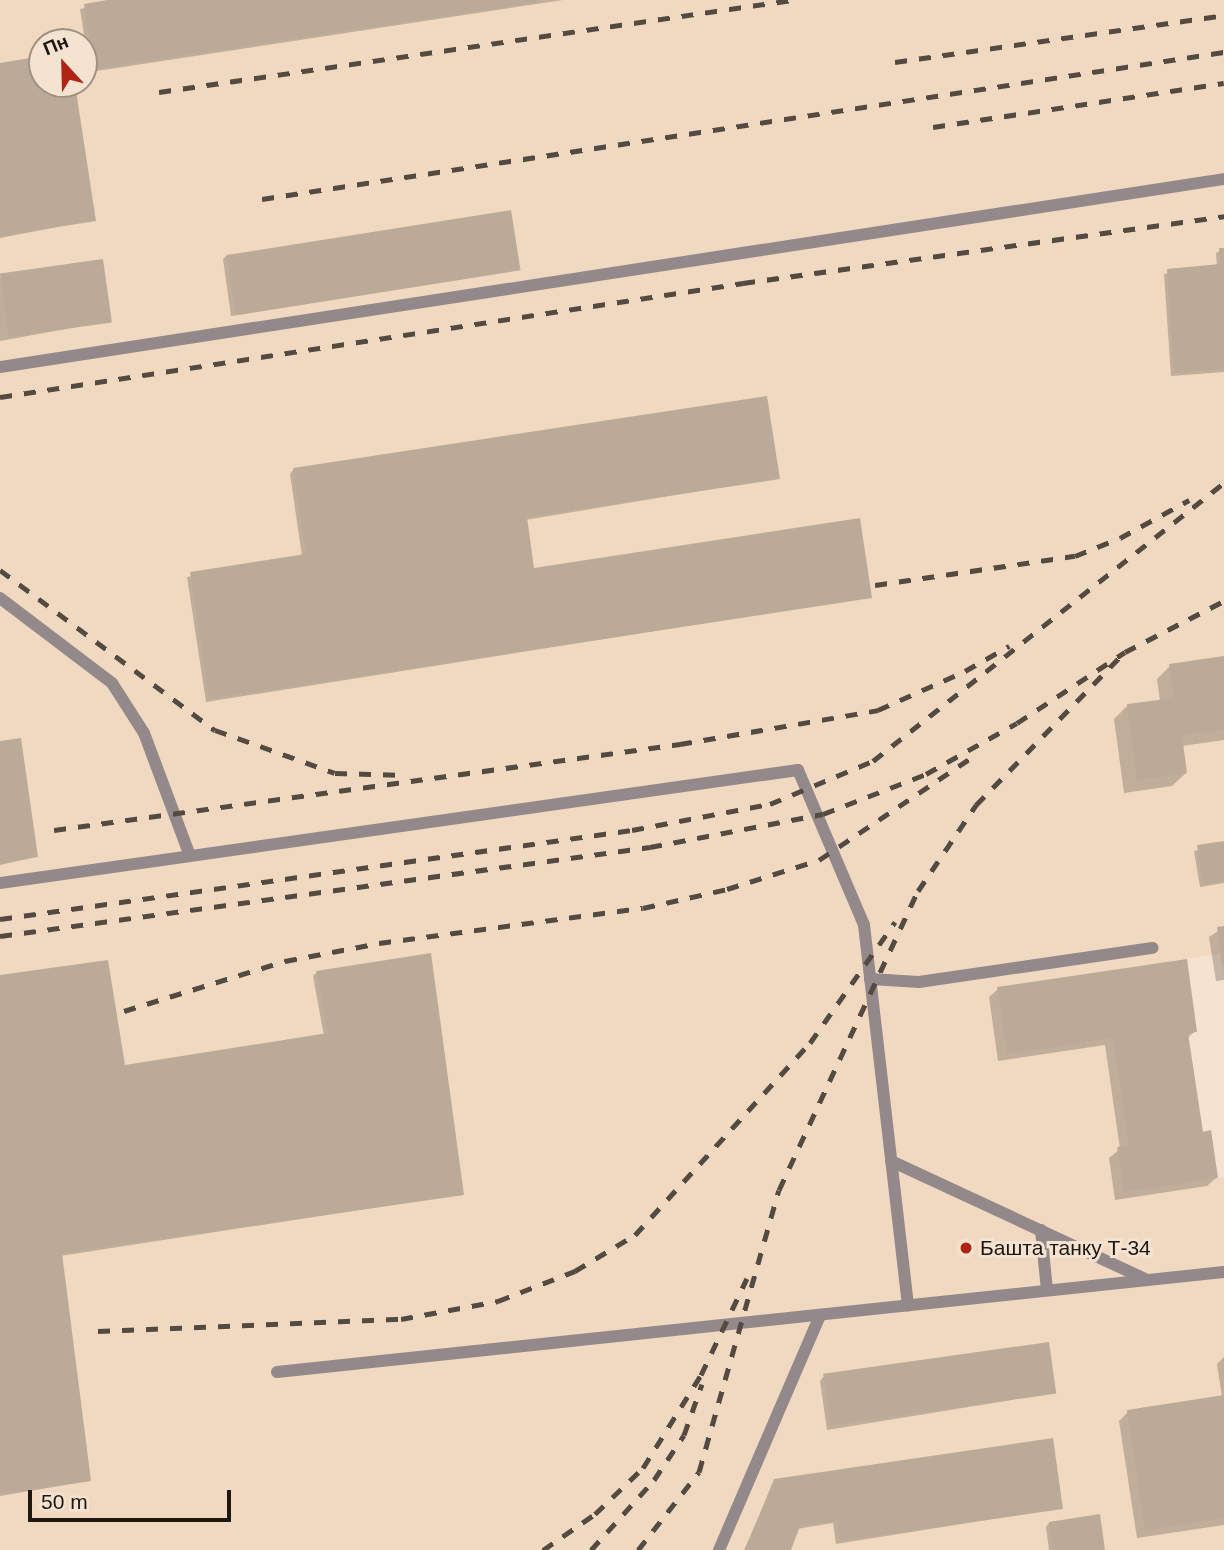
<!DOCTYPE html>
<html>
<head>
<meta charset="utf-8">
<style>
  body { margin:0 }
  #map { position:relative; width:1224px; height:1550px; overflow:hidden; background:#f5e3d1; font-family:Helvetica,sans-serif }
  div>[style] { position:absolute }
  .built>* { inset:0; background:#f1d9c1 }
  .shadow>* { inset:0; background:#0003 }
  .building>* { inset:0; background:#bcaa99; transform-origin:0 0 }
  .lane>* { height:12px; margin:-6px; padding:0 6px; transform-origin:6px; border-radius:6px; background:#94898a }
  .rail>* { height:5px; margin-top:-2.5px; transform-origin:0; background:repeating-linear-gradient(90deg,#534a41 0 12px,transparent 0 24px) }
  .dots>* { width:19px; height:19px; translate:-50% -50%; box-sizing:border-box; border:4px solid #f5e3d1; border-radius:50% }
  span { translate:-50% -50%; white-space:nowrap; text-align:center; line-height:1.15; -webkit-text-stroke:6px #f5e3d1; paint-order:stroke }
  .poi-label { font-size:21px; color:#1d1711 }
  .left { translate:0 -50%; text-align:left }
  .north { position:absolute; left:28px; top:28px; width:70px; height:70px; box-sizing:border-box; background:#f5e3d1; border:2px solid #9f9184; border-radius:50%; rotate:338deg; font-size:19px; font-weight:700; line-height:28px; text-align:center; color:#1d1711 }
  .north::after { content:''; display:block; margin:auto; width:24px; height:32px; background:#b12315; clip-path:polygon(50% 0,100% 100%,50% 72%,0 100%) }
  .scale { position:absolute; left:28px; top:1490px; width:203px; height:32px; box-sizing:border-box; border:4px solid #1d1711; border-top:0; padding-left:9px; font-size:21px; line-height:24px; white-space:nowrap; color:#1d1711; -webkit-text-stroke:5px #f5e3d1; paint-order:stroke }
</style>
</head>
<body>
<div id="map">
  <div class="built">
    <div style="clip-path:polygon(evenodd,0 0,1224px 0,1224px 974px,1220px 954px,1187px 959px,1197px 1032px,1188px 1033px,1203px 1131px,1211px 1130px,1218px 1178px,1224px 1177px,1224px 1550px,0 1550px,0 0,42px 42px,84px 42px,84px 84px,42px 84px,42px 42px)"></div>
  </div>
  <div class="shadow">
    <div style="clip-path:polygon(119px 0,563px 0,90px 72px,80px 9px)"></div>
    <div style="clip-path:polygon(42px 58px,42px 84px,73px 84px,94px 220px,0 238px,0 64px)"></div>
    <div style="clip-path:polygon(1224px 249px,1224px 372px,1171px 376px,1164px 274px,1217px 267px,1216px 253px)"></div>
    <div style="clip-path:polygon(226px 256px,519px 269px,231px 316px,223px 259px)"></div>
    <div style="clip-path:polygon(0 277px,110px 321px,0 341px)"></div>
    <div style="clip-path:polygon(293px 470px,778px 478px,525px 520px,533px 570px,870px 597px,206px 702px,187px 577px,302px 556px,290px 474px)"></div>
    <div style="clip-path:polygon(1224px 658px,1224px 740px,1182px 746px,1186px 773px,1172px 786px,1124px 793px,1114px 719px,1127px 706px,1160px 701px,1157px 679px,1170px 666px)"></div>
    <div style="clip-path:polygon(0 743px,36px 857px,0 865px)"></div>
    <div style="clip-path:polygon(1224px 843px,1224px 883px,1200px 887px,1194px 851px)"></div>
    <div style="clip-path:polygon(1224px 927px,1224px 980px,1216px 981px,1209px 937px)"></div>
    <div style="clip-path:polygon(316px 973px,463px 1194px,60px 1256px,89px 1481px,0 1496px,0 977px,124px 1067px,324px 1036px,313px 976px)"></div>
    <div style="clip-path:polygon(998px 989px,1195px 1031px,1187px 1039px,1201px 1134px,1216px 1178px,1207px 1186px,1115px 1200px,1109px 1158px,1120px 1149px,1105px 1045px,998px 1061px,989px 997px)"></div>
    <div style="clip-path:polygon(1224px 1357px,1224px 1525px,1137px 1538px,1119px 1421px,1128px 1412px,1222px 1397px,1217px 1364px)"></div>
    <div style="clip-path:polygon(823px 1377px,1055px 1393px,827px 1430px,820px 1381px)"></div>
    <div style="clip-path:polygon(775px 1480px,1062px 1508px,836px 1544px,833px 1523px,797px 1529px,789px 1550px,744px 1550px)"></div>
    <div style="clip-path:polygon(1049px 1523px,1103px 1550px,1049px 1550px,1046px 1527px)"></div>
  </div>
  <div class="building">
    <div style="clip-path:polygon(107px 0,537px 0,538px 2px,93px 69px,84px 4px)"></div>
    <div style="clip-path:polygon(42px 56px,42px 84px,75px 84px,96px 221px,0 236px,0 63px)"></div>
    <div style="left:511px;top:210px;width:61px;height:288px;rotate:81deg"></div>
    <div style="clip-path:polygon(1219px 248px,1224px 248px,1224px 369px,1174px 373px,1167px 269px,1220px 264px)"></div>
    <div style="left:103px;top:259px;width:64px;height:104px;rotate:82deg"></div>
    <div style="clip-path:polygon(767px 396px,780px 479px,527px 517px,534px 568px,860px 518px,872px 598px,209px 699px,190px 572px,306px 554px,293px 468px)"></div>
    <div style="clip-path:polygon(1224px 656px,1224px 730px,1182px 735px,1187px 773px,1137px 780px,1127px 704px,1174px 698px,1169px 664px)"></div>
    <div style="clip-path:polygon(21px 738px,38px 857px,0 863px,0 741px)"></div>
    <div style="clip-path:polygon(1224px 841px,1224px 881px,1203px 884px,1197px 845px)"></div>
    <div style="clip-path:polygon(1224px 926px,1224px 965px,1222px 965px,1217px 927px)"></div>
    <div style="clip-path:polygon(431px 953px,464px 1195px,62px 1253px,91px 1481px,0 1494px,0 975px,108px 960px,125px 1065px,328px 1033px,316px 971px)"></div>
    <div style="clip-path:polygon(1187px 959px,1197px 1032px,1188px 1033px,1203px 1132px,1211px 1130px,1218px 1178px,1124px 1192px,1117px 1147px,1129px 1146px,1113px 1038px,1007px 1054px,997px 987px)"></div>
    <div style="left:1049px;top:1342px;width:52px;height:228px;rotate:82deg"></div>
    <div style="clip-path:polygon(1224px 1395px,1224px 1518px,1145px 1530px,1127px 1410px)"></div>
    <div style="clip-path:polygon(1053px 1438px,1063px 1509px,840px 1541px,837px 1521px,800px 1526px,791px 1550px,745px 1550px,774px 1479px)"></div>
    <div style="clip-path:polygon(1100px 1514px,1105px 1550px,1053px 1550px,1049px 1522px)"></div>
  </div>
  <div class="lane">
    <div style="left:0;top:367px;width:1238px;rotate:-8.73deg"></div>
    <div style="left:0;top:598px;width:141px;rotate:37.2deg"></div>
    <div style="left:112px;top:683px;width:59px;rotate:57.4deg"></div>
    <div style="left:144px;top:733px;width:131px;rotate:69.5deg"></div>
    <div style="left:0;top:883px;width:806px;rotate:-8.06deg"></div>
    <div style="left:798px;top:770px;width:168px;rotate:66.9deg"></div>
    <div style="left:864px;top:925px;width:383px;rotate:83.4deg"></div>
    <div style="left:870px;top:979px;width:49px;rotate:3.5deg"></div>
    <div style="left:919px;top:982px;width:236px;rotate:-8.3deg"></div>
    <div style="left:891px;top:1161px;width:280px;rotate:24.9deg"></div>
    <div style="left:1041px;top:1230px;width:60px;rotate:84.3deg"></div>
    <div style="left:277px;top:1372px;width:952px;rotate:-6.03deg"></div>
    <div style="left:719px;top:1550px;width:256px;rotate:-66.7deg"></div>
  </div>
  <div class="rail">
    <div style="left:895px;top:62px;width:332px;rotate:-8.1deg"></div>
    <div style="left:159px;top:92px;width:640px;rotate:-8.27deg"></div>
    <div style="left:933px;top:127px;width:294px;rotate:-8.6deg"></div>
    <div style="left:262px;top:199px;width:973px;rotate:-8.69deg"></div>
    <div style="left:0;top:397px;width:752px;rotate:-8.72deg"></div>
    <div style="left:743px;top:283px;width:486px;rotate:-7.9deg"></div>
    <div style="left:0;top:570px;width:268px;rotate:36.7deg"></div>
    <div style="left:215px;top:730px;width:127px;rotate:19.7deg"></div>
    <div style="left:335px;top:773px;width:72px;rotate:1.6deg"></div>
    <div style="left:875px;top:585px;width:202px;rotate:-8.3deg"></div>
    <div style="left:1075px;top:556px;width:48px;rotate:-21.8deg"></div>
    <div style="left:1120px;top:538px;width:79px;rotate:-28.8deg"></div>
    <div style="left:54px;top:830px;width:632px;rotate:-7.82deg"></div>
    <div style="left:680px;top:744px;width:201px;rotate:-9.7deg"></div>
    <div style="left:878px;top:710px;width:95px;rotate:-24.1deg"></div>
    <div style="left:965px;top:671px;width:51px;rotate:-29.6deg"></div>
    <div style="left:0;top:919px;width:638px;rotate:-8.02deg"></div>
    <div style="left:632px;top:830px;width:140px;rotate:-10.7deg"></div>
    <div style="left:770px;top:804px;width:112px;rotate:-22.7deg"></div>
    <div style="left:873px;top:761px;width:448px;rotate:-38.4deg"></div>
    <div style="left:0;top:936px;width:656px;rotate:-7.8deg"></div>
    <div style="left:650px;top:847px;width:176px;rotate:-10.8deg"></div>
    <div style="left:823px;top:814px;width:110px;rotate:-21.2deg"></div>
    <div style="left:926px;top:774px;width:104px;rotate:-29.3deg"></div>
    <div style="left:1017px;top:723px;width:129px;rotate:-33.3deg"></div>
    <div style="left:124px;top:1011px;width:169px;rotate:-17.3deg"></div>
    <div style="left:285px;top:961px;width:96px;rotate:-10.8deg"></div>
    <div style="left:379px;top:943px;width:266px;rotate:-7.6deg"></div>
    <div style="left:643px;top:908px;width:86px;rotate:-12.7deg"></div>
    <div style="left:727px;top:889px;width:96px;rotate:-17.5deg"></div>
    <div style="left:819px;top:860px;width:188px;rotate:-33.9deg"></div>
    <div style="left:98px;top:1331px;width:303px;rotate:-2.3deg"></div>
    <div style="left:401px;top:1319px;width:99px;rotate:-10.5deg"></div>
    <div style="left:498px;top:1301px;width:83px;rotate:-21.3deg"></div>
    <div style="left:575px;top:1271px;width:70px;rotate:-31deg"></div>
    <div style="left:635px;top:1235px;width:260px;rotate:-47.7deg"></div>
    <div style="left:810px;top:1043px;width:148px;rotate:-54.9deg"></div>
    <div style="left:543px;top:1550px;width:63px;rotate:-34.7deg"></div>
    <div style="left:595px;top:1514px;width:66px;rotate:-43.8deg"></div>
    <div style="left:643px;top:1468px;width:110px;rotate:-58.1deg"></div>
    <div style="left:701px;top:1375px;width:107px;rotate:-64.6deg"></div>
    <div style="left:591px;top:1550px;width:94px;rotate:-48deg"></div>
    <div style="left:654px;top:1480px;width:54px;rotate:-56.3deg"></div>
    <div style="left:684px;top:1435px;width:54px;rotate:-70.6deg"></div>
    <div style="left:638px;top:1550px;width:99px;rotate:-52deg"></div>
    <div style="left:699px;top:1472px;width:293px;rotate:-74.2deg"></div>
    <div style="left:779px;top:1190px;width:330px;rotate:-65.1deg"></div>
    <div style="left:918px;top:891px;width:104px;rotate:-56deg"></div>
    <div style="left:976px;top:805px;width:214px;rotate:-45.8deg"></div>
    <div style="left:1125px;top:652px;width:111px;rotate:-27.3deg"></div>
  </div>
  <div class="dots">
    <div style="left:966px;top:1248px;background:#b12315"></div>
  </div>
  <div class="poi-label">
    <span class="left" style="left:980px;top:1248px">Башта танку Т-34</span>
  </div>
  <div class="north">Пн</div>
  <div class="scale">50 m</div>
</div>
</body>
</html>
